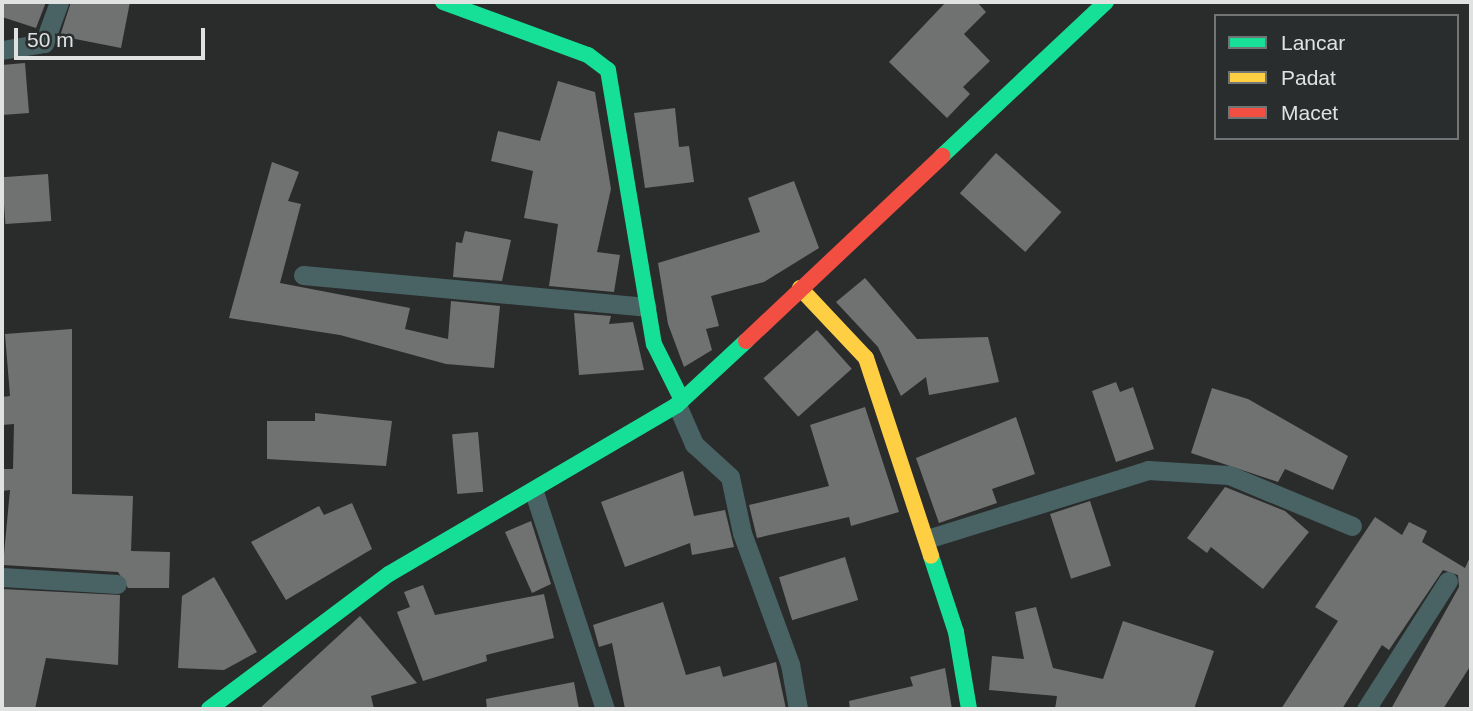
<!DOCTYPE html>
<html>
<head>
<meta charset="utf-8">
<style>
  body { margin:0 }
  #map { position:relative; width:1473px; height:711px; overflow:hidden; background:#2a2c2c; font-family:Helvetica,sans-serif }
  div>[style] { position:absolute }
  .building>* { inset:0; background:#707272; transform-origin:0 0 }
  .street>* { height:19px; margin:-9.5px; padding:0 9.5px; transform-origin:9.5px; border-radius:9.5px; background:#496364 }
  .fast>* { height:16px; margin:-8px; padding:0 8px; transform-origin:8px; border-radius:8px; background:#16e098 }
  .slow>* { height:16px; margin:-8px; padding:0 8px; transform-origin:8px; border-radius:8px; background:#ffcf43 }
  .jam>* { height:16px; margin:-8px; padding:0 8px; transform-origin:8px; border-radius:8px; background:#f24e42 }
  span { translate:-50% -50%; white-space:nowrap; text-align:center; line-height:1.15; -webkit-text-stroke:7px #292d2d; paint-order:stroke }
  .frame { position:absolute; inset:0; border:4px solid #e0e2e2; pointer-events:none }
  .legend { position:absolute; left:1214px; top:14px; width:245px; height:126px; box-sizing:border-box; background:#292d2d; border:2px solid #727575; margin:0; padding:9px 12px; list-style:none; font-size:21px; color:#e0e2e2 }
  .legend li { display:flex; align-items:center; gap:14px; height:35px }
  .legend b { width:35px; border:2px solid #727575 }
  .scale { position:absolute; left:14px; top:28px; width:191px; height:32px; box-sizing:border-box; border:4px solid #e0e2e2; border-top:0; padding-left:9px; font-size:21px; line-height:24px; white-space:nowrap; color:#e0e2e2; -webkit-text-stroke:5px #292d2d; paint-order:stroke }
</style>
</head>
<body>
<div id="map">
  <div class="building">
    <div style="clip-path:polygon(2px 2px,46px 2px,36px 28px,2px 17px)"></div>
    <div style="clip-path:polygon(71px 2px,130px 2px,121px 48px,60px 36px)"></div>
    <div style="clip-path:polygon(946px 2px,977px 2px,986px 12px,964px 34px,990px 61px,963px 87px,970px 94px,947px 118px,889px 62px)"></div>
    <div style="clip-path:polygon(25px 63px,29px 113px,2px 115px,2px 65px)"></div>
    <div style="clip-path:polygon(558px 81px,595px 92px,611px 189px,597px 252px,620px 255px,614px 292px,549px 286px,558px 224px,524px 218px,533px 171px,491px 161px,498px 131px,540px 141px)"></div>
    <div style="clip-path:polygon(675px 108px,679px 147px,689px 146px,694px 182px,645px 188px,634px 113px)"></div>
    <div style="left:996px;top:153px;width:88px;height:54px;rotate:42deg"></div>
    <div style="clip-path:polygon(272px 162px,299px 172px,288px 201px,301px 204px,280px 283px,410px 308px,405px 329px,448px 339px,451px 301px,500px 306px,494px 368px,446px 364px,340px 335px,229px 318px)"></div>
    <div style="left:48px;top:174px;width:47px;height:46px;rotate:86deg"></div>
    <div style="clip-path:polygon(794px 181px,819px 248px,764px 282px,711px 296px,719px 326px,706px 329px,712px 350px,684px 367px,668px 324px,658px 263px,760px 232px,748px 198px)"></div>
    <div style="clip-path:polygon(465px 231px,511px 240px,502px 281px,453px 277px,456px 242px,462px 243px)"></div>
    <div style="clip-path:polygon(865px 278px,917px 339px,988px 337px,999px 382px,929px 395px,926px 377px,901px 396px,878px 347px,836px 302px)"></div>
    <div style="clip-path:polygon(574px 313px,611px 316px,609px 324px,633px 322px,644px 370px,579px 375px)"></div>
    <div style="clip-path:polygon(72px 329px,72px 494px,133px 496px,131px 551px,170px 552px,169px 588px,128px 588px,118px 572px,3px 565px,10px 490px,2px 491px,2px 469px,13px 469px,14px 424px,2px 425px,2px 397px,10px 396px,5px 334px)"></div>
    <div style="left:817px;top:330px;width:52px;height:72px;rotate:48deg"></div>
    <div style="clip-path:polygon(1116px 382px,1120px 392px,1133px 387px,1154px 449px,1116px 462px,1092px 391px)"></div>
    <div style="clip-path:polygon(1212px 388px,1248px 399px,1348px 456px,1333px 490px,1285px 469px,1278px 482px,1191px 453px)"></div>
    <div style="clip-path:polygon(865px 407px,899px 512px,851px 526px,849px 517px,757px 538px,749px 505px,829px 486px,810px 425px)"></div>
    <div style="clip-path:polygon(315px 413px,392px 421px,386px 466px,267px 459px,267px 421px,315px 421px)"></div>
    <div style="clip-path:polygon(1016px 417px,1035px 474px,992px 489px,997px 503px,939px 523px,916px 458px)"></div>
    <div style="left:478px;top:432px;width:60px;height:26px;rotate:85deg"></div>
    <div style="clip-path:polygon(683px 471px,694px 516px,725px 510px,734px 547px,692px 555px,690px 543px,625px 567px,601px 502px)"></div>
    <div style="clip-path:polygon(1225px 487px,1285px 511px,1309px 532px,1263px 589px,1211px 547px,1207px 553px,1187px 538px)"></div>
    <div style="left:1090px;top:501px;width:68px;height:42px;rotate:72deg"></div>
    <div style="clip-path:polygon(352px 503px,372px 549px,286px 600px,251px 542px,319px 506px,324px 515px)"></div>
    <div style="clip-path:polygon(1375px 517px,1402px 535px,1409px 522px,1427px 531px,1422px 542px,1465px 568px,1471px 555px,1471px 665px,1443px 709px,1391px 709px,1459px 587px,1458px 575px,1443px 570px,1389px 650px,1382px 645px,1342px 709px,1281px 709px,1338px 621px,1315px 607px)"></div>
    <div style="clip-path:polygon(531px 521px,551px 584px,532px 593px,505px 532px)"></div>
    <div style="left:845px;top:557px;width:45px;height:69px;rotate:73deg"></div>
    <div style="clip-path:polygon(214px 577px,257px 652px,224px 670px,178px 668px,182px 596px)"></div>
    <div style="clip-path:polygon(423px 585px,435px 615px,544px 594px,554px 638px,486px 655px,487px 661px,423px 681px,397px 612px,410px 607px,404px 592px)"></div>
    <div style="clip-path:polygon(2px 589px,120px 595px,118px 665px,46px 658px,35px 709px,2px 709px)"></div>
    <div style="clip-path:polygon(663px 602px,686px 675px,720px 666px,723px 677px,776px 662px,786px 709px,625px 709px,612px 643px,599px 647px,593px 625px)"></div>
    <div style="clip-path:polygon(1036px 607px,1053px 668px,1103px 679px,1123px 621px,1214px 651px,1194px 709px,1055px 709px,1057px 696px,989px 690px,992px 656px,1024px 659px,1015px 612px)"></div>
    <div style="clip-path:polygon(360px 616px,417px 683px,371px 696px,374px 709px,259px 709px)"></div>
    <div style="clip-path:polygon(945px 668px,952px 709px,850px 709px,849px 701px,913px 686px,910px 677px)"></div>
    <div style="clip-path:polygon(574px 682px,579px 709px,487px 709px,486px 699px)"></div>
  </div>
  <div class="street">
    <div style="left:2px;top:50px;width:43px;rotate:-9.5deg"></div>
    <div style="left:44px;top:43px;width:44px;rotate:-69.9deg"></div>
    <div style="left:303px;top:275px;width:345px;rotate:5.3deg"></div>
    <div style="left:677px;top:405px;width:43px;rotate:66.4deg"></div>
    <div style="left:694px;top:444px;width:49px;rotate:42.5deg"></div>
    <div style="left:730px;top:477px;width:57px;rotate:77.9deg"></div>
    <div style="left:742px;top:533px;width:140px;rotate:69.9deg"></div>
    <div style="left:790px;top:664px;width:46px;rotate:79.9deg"></div>
    <div style="left:534px;top:492px;width:228px;rotate:71.9deg"></div>
    <div style="left:927px;top:539px;width:232px;rotate:-17.3deg"></div>
    <div style="left:1148px;top:470px;width:81px;rotate:3.5deg"></div>
    <div style="left:1229px;top:475px;width:133px;rotate:22.5deg"></div>
    <div style="left:2px;top:577px;width:115px;rotate:3.5deg"></div>
    <div style="left:1366px;top:709px;width:152px;rotate:-57.4deg"></div>
  </div>
  <div class="fast">
    <div style="left:443px;top:2px;width:154px;rotate:20.1deg"></div>
    <div style="left:588px;top:55px;width:25px;rotate:37deg"></div>
    <div style="left:608px;top:70px;width:278px;rotate:80.5deg"></div>
    <div style="left:654px;top:344px;width:63px;rotate:63.4deg"></div>
    <div style="left:942px;top:156px;width:225px;rotate:-43.2deg"></div>
    <div style="left:931px;top:556px;width:80px;rotate:71.8deg"></div>
    <div style="left:956px;top:632px;width:78px;rotate:80.4deg"></div>
    <div style="left:209px;top:709px;width:225px;rotate:-36.9deg"></div>
    <div style="left:389px;top:574px;width:334px;rotate:-30.4deg"></div>
    <div style="left:677px;top:405px;width:94px;rotate:-42.8deg"></div>
  </div>
  <div class="slow">
    <div style="left:800px;top:288px;width:96px;rotate:46.7deg"></div>
    <div style="left:866px;top:358px;width:208px;rotate:71.8deg"></div>
  </div>
  <div class="jam">
    <div style="left:746px;top:341px;width:270px;rotate:-43.3deg"></div>
  </div>
  <div class="frame"></div>
  <ul class="legend">
  <li><b style="height:9px;background:#16e098"></b>Lancar</li>
  <li><b style="height:9px;background:#ffcf43"></b>Padat</li>
  <li><b style="height:9px;background:#f24e42"></b>Macet</li>
  </ul>
  <div class="scale">50 m</div>
</div>
</body>
</html>
